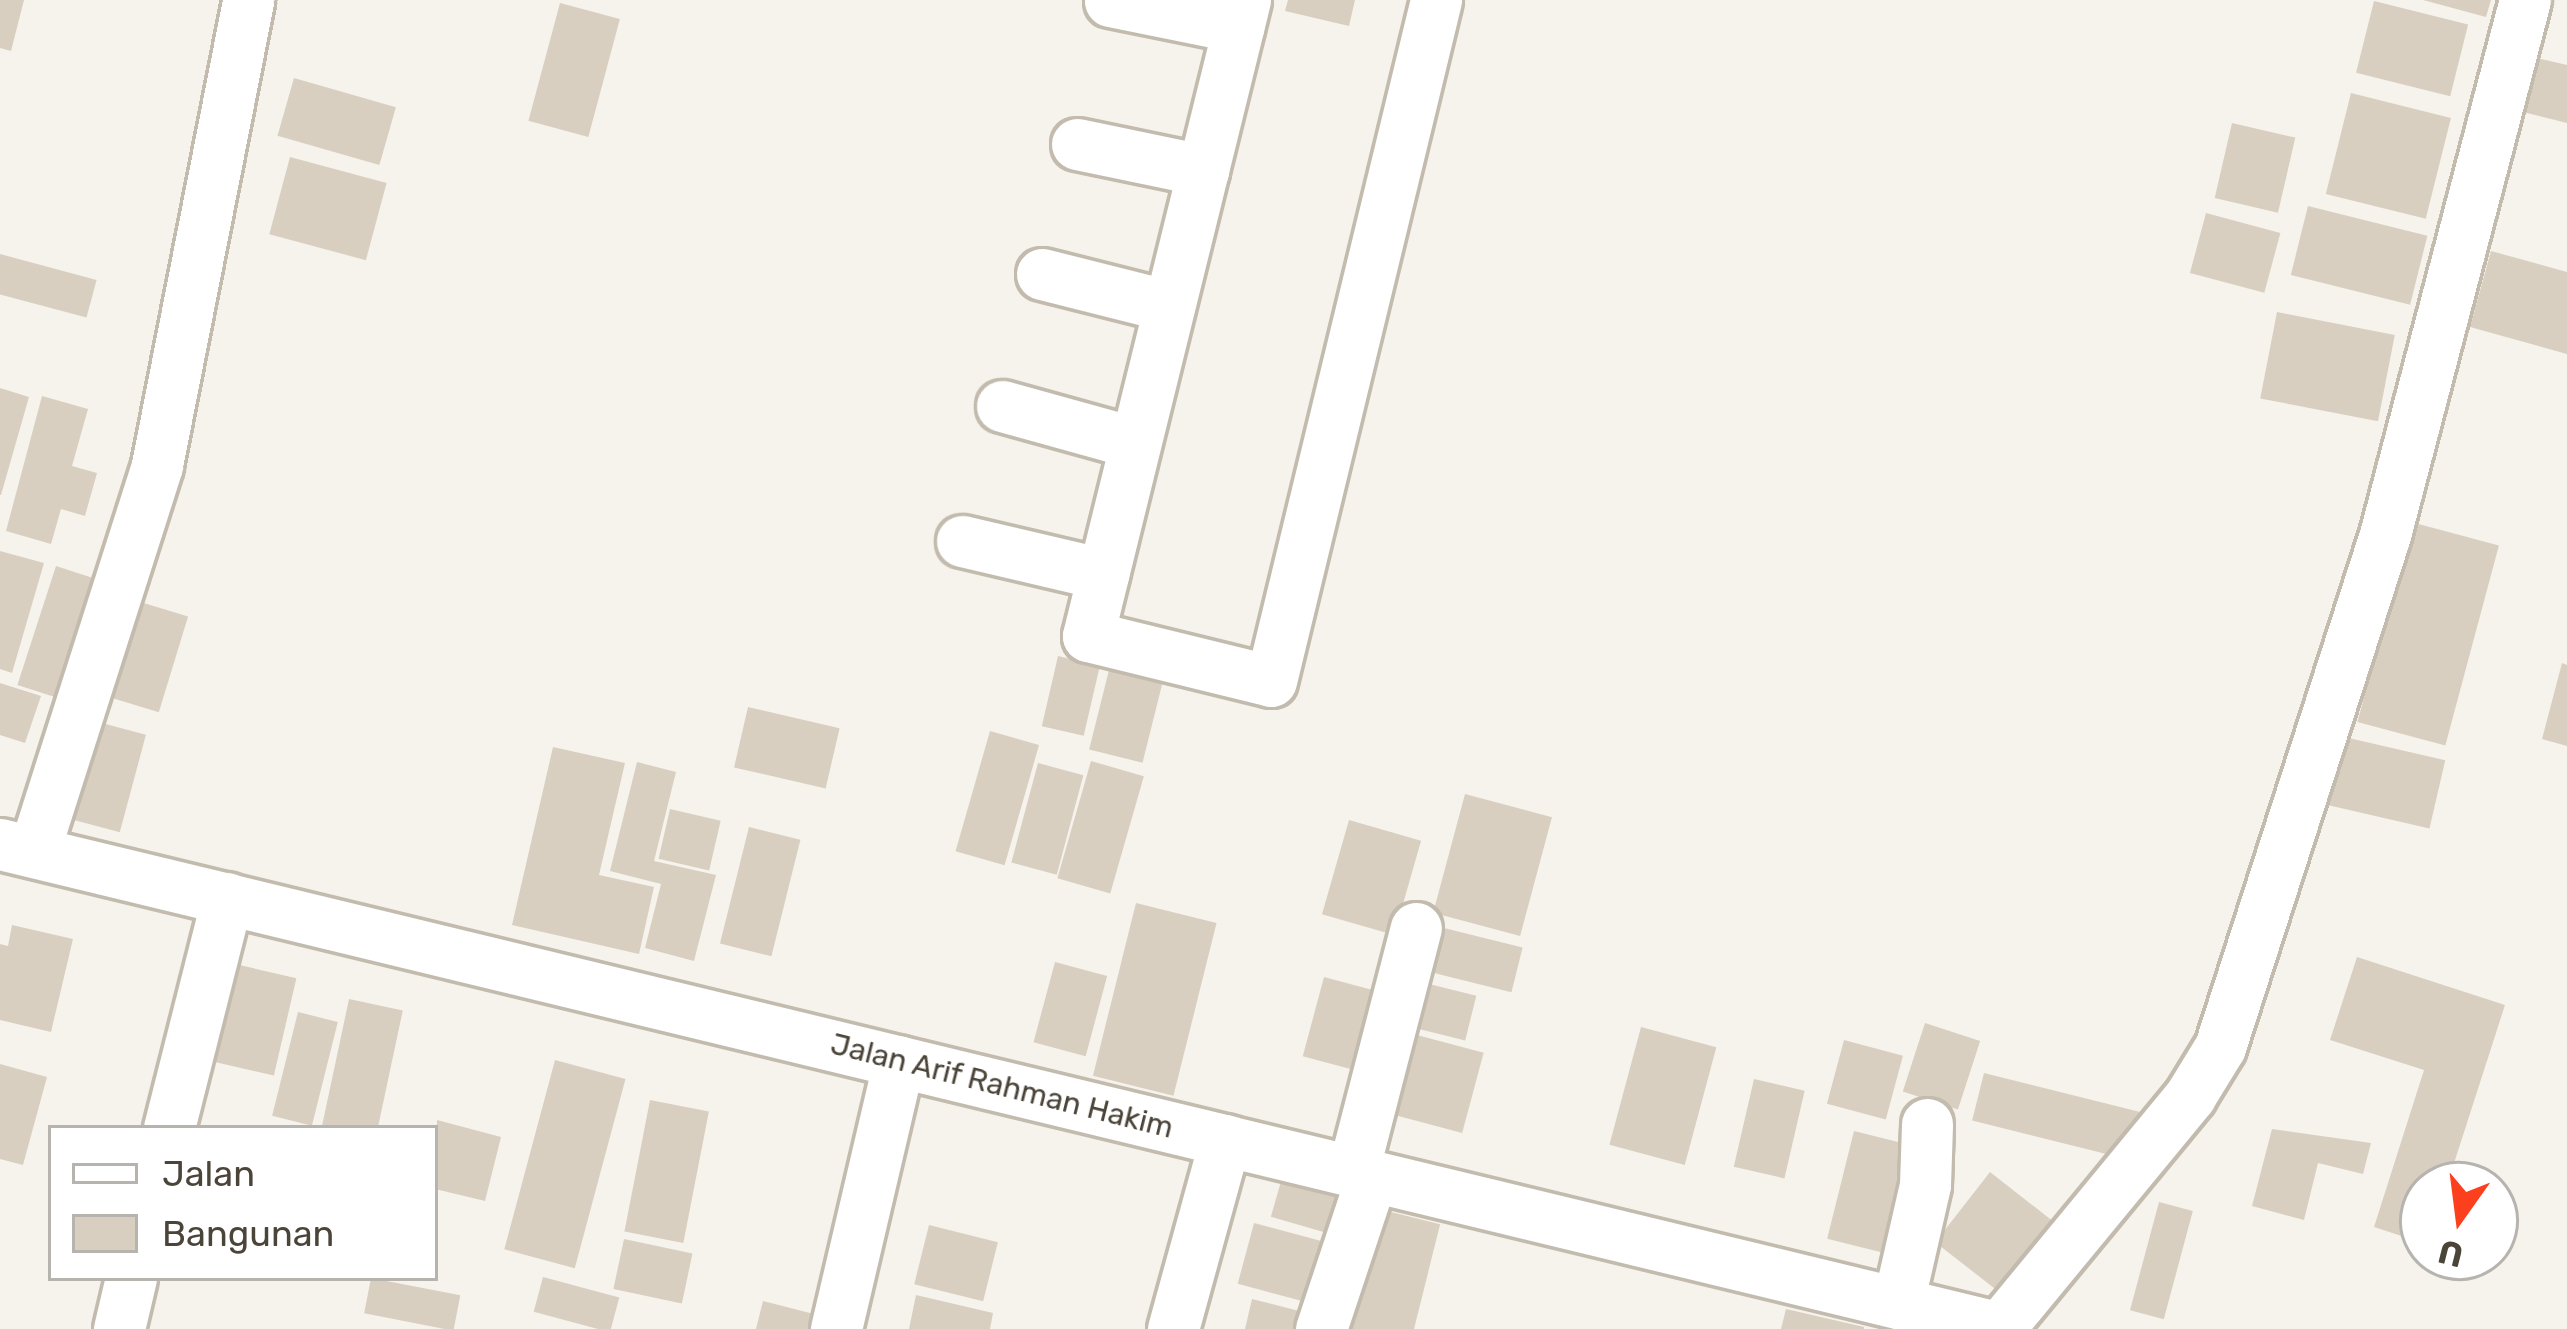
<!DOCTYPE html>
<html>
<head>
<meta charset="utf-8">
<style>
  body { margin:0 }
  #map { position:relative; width:2567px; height:1329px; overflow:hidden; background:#f6f3ec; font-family:Rubik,sans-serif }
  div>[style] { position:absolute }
  .building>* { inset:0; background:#d8cfc1; transform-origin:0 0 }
  .roads { filter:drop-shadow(3px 0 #c2bbae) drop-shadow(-3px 0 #c2bbae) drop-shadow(0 3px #c2bbae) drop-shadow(0 -3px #c2bbae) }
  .minor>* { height:51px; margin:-25.5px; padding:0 25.5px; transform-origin:25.5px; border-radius:25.5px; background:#fff }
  span { translate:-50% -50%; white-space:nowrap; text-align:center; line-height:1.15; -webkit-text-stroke:9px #fff; paint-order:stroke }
  .street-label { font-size:30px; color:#4b4439 }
  .legend { position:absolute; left:48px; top:1125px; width:390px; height:156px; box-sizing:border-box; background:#fff; border:3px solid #b7b4b0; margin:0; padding:15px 21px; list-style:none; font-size:36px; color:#4b4439 }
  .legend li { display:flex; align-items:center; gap:24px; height:60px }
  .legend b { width:60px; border:3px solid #b7b4b0 }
  .north { position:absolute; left:2399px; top:1161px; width:120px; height:120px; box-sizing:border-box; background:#fff; border:3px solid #b7b4b0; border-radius:50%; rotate:194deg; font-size:33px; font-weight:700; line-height:48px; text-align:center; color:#4b4439 }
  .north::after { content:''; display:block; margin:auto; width:42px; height:54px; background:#fc3f1d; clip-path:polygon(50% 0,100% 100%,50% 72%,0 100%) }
</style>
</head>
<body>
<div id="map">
  <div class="building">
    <div style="clip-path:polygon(0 0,24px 0,11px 51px,0 48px)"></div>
    <div style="clip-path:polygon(1288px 0,1355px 0,1349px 26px,1285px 11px)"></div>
    <div style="clip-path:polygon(2423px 0,2491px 0,2486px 17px)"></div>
    <div style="left:2374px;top:1px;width:97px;height:74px;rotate:14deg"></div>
    <div style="left:560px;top:3px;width:62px;height:122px;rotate:15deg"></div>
    <div style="clip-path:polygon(2537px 58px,2567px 65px,2567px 123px,2523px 112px)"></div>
    <div style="left:294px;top:78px;width:106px;height:60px;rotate:16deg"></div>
    <div style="left:2351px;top:93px;width:103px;height:104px;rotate:14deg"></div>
    <div style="left:2232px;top:123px;width:65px;height:77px;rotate:13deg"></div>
    <div style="left:290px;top:157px;width:100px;height:80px;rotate:15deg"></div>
    <div style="left:2308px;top:206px;width:123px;height:71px;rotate:14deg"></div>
    <div style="left:2206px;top:213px;width:77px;height:62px;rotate:15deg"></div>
    <div style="clip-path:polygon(2491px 251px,2567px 272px,2567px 354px,2470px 327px)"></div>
    <div style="left:0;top:254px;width:100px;height:39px;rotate:15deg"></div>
    <div style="left:2277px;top:312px;width:120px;height:88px;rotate:11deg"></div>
    <div style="clip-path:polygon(0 388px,29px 397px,1px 495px,0 495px)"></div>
    <div style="clip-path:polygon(42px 396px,88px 409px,72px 466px,97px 473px,85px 516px,61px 509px,51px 544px,6px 531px)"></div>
    <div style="left:2411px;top:522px;width:91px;height:207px;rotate:15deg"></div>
    <div style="clip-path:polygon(0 551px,44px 563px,12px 673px,0 669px)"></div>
    <div style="left:56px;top:566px;width:59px;height:125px;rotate:18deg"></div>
    <div style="left:124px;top:597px;width:67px;height:100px;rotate:17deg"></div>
    <div style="left:1058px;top:656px;width:43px;height:72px;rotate:13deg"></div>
    <div style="clip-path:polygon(2562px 663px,2567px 665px,2567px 746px,2542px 739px)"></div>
    <div style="left:1109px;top:670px;width:55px;height:82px;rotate:14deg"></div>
    <div style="clip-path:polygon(0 683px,41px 696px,25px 743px,0 735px)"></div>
    <div style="left:748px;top:707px;width:94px;height:62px;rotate:13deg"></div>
    <div style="left:87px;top:719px;width:61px;height:101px;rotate:15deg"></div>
    <div style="left:990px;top:731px;width:51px;height:125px;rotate:16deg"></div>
    <div style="left:2340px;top:736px;width:108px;height:70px;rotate:13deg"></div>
    <div style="clip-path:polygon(553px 747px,625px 763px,599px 875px,654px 887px,639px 954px,512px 925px)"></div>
    <div style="left:1091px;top:761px;width:55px;height:122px;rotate:16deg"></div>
    <div style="clip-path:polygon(637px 762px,676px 772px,654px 861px,716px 875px,694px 961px,645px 948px,661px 884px,610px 871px)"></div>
    <div style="left:1038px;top:763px;width:47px;height:103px;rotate:15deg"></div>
    <div style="left:1465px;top:794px;width:90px;height:123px;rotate:15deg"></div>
    <div style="left:670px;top:809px;width:52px;height:51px;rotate:13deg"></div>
    <div style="left:1349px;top:820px;width:75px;height:98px;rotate:16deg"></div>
    <div style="left:749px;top:827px;width:53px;height:120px;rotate:14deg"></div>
    <div style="left:1136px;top:903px;width:83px;height:178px;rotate:14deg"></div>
    <div style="clip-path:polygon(12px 925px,73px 939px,51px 1032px,0 1020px,0 944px,8px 946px)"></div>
    <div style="left:1444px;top:928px;width:81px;height:46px;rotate:14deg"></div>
    <div style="clip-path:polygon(2357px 957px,2505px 1005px,2447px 1185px,2423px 1185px,2423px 1243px,2374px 1227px,2424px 1070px,2330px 1040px)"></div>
    <div style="left:1055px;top:962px;width:54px;height:83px;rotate:15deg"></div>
    <div style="left:235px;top:964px;width:63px;height:100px;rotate:13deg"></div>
    <div style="left:1324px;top:977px;width:59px;height:82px;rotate:15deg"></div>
    <div style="left:1421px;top:982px;width:57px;height:46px;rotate:14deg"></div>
    <div style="left:349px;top:999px;width:55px;height:132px;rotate:12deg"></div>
    <div style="left:298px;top:1012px;width:41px;height:107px;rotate:14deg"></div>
    <div style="left:1925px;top:1023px;width:58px;height:72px;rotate:18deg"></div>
    <div style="left:1641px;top:1027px;width:78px;height:122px;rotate:15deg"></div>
    <div style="left:1417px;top:1035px;width:69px;height:83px;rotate:15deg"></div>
    <div style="left:1844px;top:1040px;width:61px;height:66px;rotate:15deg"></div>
    <div style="left:555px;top:1060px;width:73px;height:196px;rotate:15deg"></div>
    <div style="clip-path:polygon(0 1064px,47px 1077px,23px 1165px,0 1159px)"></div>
    <div style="left:1984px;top:1073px;width:160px;height:49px;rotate:14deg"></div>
    <div style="left:1754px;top:1079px;width:52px;height:90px;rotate:13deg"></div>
    <div style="left:650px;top:1100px;width:60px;height:134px;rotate:11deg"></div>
    <div style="clip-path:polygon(437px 1120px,501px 1137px,485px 1201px,435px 1189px)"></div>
    <div style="clip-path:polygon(2272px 1129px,2371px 1143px,2363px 1174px,2318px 1163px,2304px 1220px,2252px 1206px)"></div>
    <div style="left:1854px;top:1131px;width:66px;height:111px;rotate:14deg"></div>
    <div style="left:1286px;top:1164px;width:63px;height:55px;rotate:16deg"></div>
    <div style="left:1990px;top:1172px;width:84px;height:89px;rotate:38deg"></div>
    <div style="left:2159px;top:1202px;width:35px;height:112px;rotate:15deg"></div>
    <div style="left:1379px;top:1209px;width:63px;height:124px;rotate:14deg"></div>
    <div style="left:1254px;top:1223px;width:85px;height:63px;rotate:15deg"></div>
    <div style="left:929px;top:1225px;width:71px;height:61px;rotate:14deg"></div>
    <div style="left:624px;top:1239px;width:70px;height:51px;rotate:12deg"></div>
    <div style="left:543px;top:1277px;width:79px;height:36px;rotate:15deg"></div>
    <div style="left:371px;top:1278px;width:91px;height:36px;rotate:11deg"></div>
    <div style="clip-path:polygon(916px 1295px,993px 1313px,990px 1329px,909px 1329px)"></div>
    <div style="clip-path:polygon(1252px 1299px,1319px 1316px,1315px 1329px,1245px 1329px)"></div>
    <div style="clip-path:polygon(763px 1301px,818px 1315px,814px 1329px,756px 1329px)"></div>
    <div style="clip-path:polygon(1786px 1309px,1864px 1327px,1864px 1329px,1781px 1329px)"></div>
  </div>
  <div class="roads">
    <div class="minor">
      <div style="left:1245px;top:0;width:655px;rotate:103.87deg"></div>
      <div style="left:1088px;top:636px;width:188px;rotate:13.8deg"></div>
      <div style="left:1271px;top:681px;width:701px;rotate:-76.38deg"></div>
      <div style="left:1110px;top:1px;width:131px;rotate:11.5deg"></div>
      <div style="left:1077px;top:144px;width:129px;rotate:11.7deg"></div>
      <div style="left:1042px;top:274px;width:131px;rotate:14.1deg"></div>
      <div style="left:1002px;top:406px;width:138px;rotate:15.5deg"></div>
      <div style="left:962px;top:541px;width:145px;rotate:13.2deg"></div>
      <div style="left:0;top:844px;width:2062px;rotate:13.6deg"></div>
      <div style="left:34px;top:851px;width:405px;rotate:-72.3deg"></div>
      <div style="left:157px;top:465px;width:474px;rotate:-78.9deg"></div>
      <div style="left:169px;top:1128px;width:237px;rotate:-75.8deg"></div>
      <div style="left:1353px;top:1171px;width:251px;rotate:-75.5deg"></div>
      <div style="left:1898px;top:1303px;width:121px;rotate:-77.1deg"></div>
      <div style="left:1925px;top:1185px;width:61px;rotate:-88.1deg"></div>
      <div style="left:1999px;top:1328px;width:301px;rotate:-50.5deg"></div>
      <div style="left:2190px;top:1096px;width:57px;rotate:-58.5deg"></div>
      <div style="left:2220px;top:1047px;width:538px;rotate:-72.14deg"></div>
      <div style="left:2385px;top:535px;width:553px;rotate:-75.34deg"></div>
      <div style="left:119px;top:1329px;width:52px;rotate:-76.8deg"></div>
      <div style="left:836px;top:1329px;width:275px;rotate:-76.8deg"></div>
      <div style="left:1173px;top:1329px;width:196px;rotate:-74.6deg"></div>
      <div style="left:1321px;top:1329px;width:161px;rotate:-71.6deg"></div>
    </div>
  </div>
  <div class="street-label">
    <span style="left:1002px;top:1086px;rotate:14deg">Jalan Arif Rahman Hakim</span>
  </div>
  <ul class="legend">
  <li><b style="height:15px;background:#fff"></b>Jalan</li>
  <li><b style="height:33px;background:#d8cfc1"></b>Bangunan</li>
  </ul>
  <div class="north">U</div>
</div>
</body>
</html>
